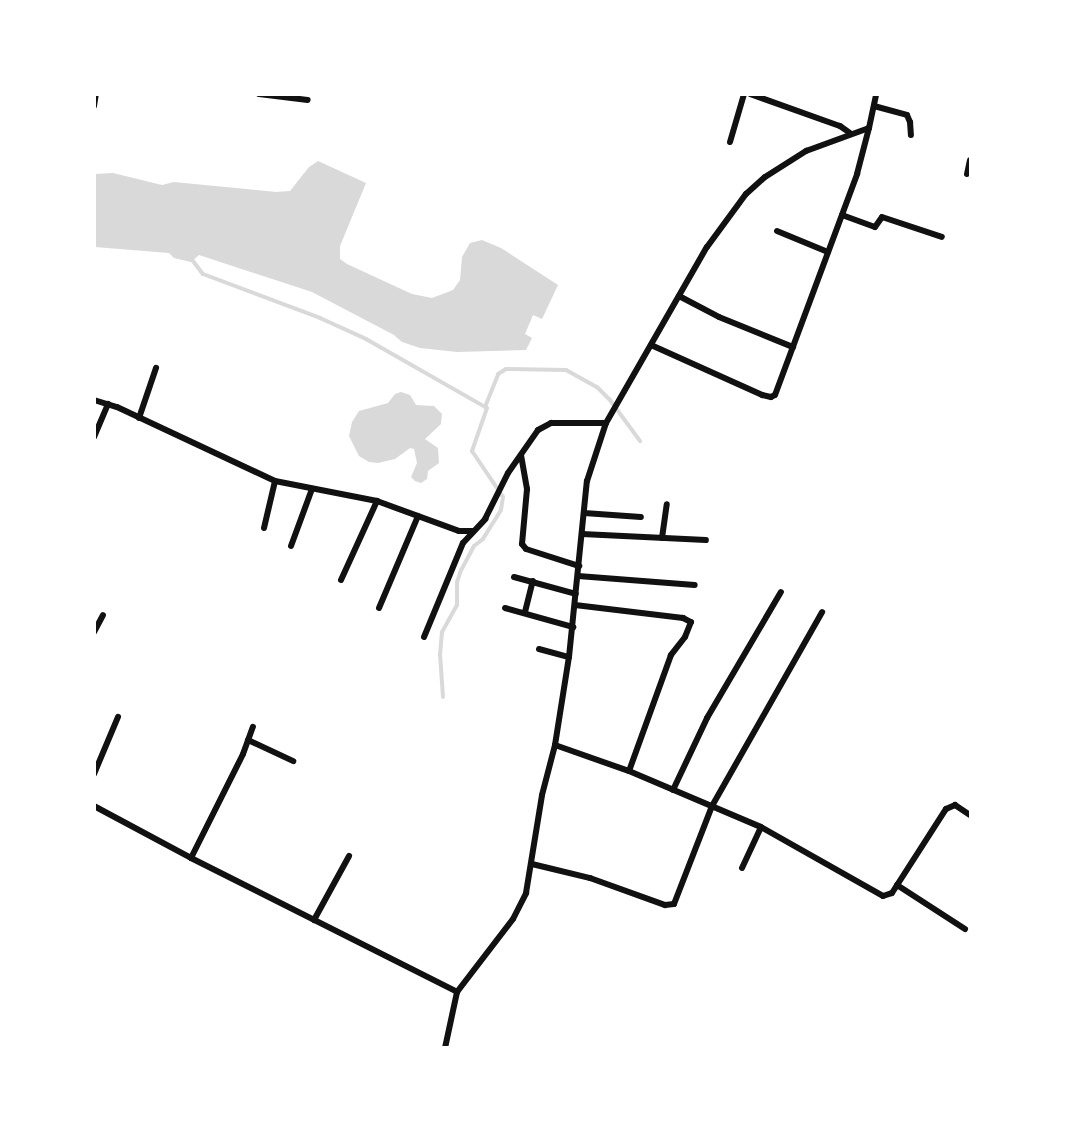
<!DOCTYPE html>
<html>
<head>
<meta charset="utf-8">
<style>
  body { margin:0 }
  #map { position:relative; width:1065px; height:1142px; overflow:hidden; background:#fff; font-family:Rubik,sans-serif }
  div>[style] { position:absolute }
  .water>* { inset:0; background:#d9d9d9 }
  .stream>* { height:4px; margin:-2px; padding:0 2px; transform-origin:2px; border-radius:2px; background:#d9d9d9 }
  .minor>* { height:6px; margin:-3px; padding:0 3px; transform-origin:3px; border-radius:3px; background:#111 }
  span { translate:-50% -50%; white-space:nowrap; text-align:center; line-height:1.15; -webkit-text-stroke:4.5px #fff; paint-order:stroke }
  .frame { position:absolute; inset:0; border:96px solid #fff; pointer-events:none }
</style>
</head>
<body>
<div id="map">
  <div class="water">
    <div style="clip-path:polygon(318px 161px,366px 183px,340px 246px,340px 259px,347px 264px,412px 294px,432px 298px,453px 290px,460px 280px,462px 257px,470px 243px,482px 240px,501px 248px,558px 285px,542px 319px,533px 315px,525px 334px,532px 338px,526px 350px,457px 352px,420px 348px,402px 342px,394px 335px,312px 292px,199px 255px,191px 262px,174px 258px,169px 253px,95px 247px,95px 174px,113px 173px,162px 185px,174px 182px,276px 192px,290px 191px,309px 167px)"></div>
    <div style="clip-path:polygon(401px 392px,410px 395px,416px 405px,434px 406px,442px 414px,441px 424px,425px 439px,438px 448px,439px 463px,428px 471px,427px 479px,421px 483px,415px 481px,411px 477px,417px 463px,414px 449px,410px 448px,395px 459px,378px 463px,369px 462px,359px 456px,349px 436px,352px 422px,359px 411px,388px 403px,395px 394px)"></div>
  </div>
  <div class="stream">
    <div style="left:190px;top:257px;width:21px;rotate:53deg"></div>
    <div style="left:203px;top:274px;width:125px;rotate:20.6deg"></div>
    <div style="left:320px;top:318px;width:51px;rotate:24.5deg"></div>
    <div style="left:366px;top:339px;width:139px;rotate:29.7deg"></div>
    <div style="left:487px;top:408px;width:46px;rotate:109.2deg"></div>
    <div style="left:472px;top:451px;width:55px;rotate:56deg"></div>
    <div style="left:503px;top:497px;width:13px;rotate:99deg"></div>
    <div style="left:501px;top:510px;width:34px;rotate:122deg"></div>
    <div style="left:483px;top:539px;width:11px;rotate:142deg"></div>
    <div style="left:474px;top:546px;width:27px;rotate:118deg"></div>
    <div style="left:461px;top:570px;width:13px;rotate:108deg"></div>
    <div style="left:457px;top:582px;width:23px;rotate:90deg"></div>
    <div style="left:457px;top:605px;width:31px;rotate:119deg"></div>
    <div style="left:442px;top:632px;width:22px;rotate:95deg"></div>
    <div style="left:440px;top:654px;width:43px;rotate:86deg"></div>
    <div style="left:485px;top:407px;width:35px;rotate:-68deg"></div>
    <div style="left:498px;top:374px;width:9px;rotate:-32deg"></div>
    <div style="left:506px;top:369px;width:60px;rotate:1deg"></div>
    <div style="left:566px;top:370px;width:35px;rotate:29deg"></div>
    <div style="left:597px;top:387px;width:18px;rotate:45deg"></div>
    <div style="left:610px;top:400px;width:51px;rotate:53.8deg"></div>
  </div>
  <div class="minor">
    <div style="left:259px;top:94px;width:49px;rotate:7deg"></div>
    <div style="left:750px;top:94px;width:96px;rotate:19.6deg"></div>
    <div style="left:840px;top:126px;width:12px;rotate:35deg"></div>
    <div style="left:94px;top:106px;width:12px;rotate:-81deg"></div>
    <div style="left:874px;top:106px;width:34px;rotate:15deg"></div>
    <div style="left:907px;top:115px;width:8px;rotate:67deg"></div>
    <div style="left:910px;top:122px;width:13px;rotate:86deg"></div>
    <div style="left:730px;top:142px;width:50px;rotate:-73.7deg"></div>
    <div style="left:967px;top:174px;width:14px;rotate:-78deg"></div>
    <div style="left:842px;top:215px;width:35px;rotate:20deg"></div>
    <div style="left:875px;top:227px;width:12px;rotate:-55deg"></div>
    <div style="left:882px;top:217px;width:63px;rotate:18.4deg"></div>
    <div style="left:777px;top:231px;width:55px;rotate:22.4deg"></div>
    <div style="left:679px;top:296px;width:45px;rotate:27.7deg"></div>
    <div style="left:719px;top:317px;width:80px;rotate:22.1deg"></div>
    <div style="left:651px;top:345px;width:122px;rotate:24.2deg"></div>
    <div style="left:762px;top:395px;width:9px;rotate:13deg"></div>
    <div style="left:771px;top:397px;width:4px;rotate:-27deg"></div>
    <div style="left:775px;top:395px;width:236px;rotate:-69.6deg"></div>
    <div style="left:857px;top:174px;width:48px;rotate:-75.4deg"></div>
    <div style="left:94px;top:400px;width:24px;rotate:17deg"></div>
    <div style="left:117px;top:407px;width:174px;rotate:25.1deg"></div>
    <div style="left:275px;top:481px;width:104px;rotate:11.1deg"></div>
    <div style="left:377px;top:501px;width:87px;rotate:20.1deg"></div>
    <div style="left:459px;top:531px;width:14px"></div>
    <div style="left:139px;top:418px;width:53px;rotate:-71.2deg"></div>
    <div style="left:94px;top:437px;width:36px;rotate:-67deg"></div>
    <div style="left:521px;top:455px;width:35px;rotate:80deg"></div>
    <div style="left:527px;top:489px;width:55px;rotate:95.2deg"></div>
    <div style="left:522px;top:544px;width:6px;rotate:51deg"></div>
    <div style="left:526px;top:549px;width:56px;rotate:17.8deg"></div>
    <div style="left:584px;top:513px;width:57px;rotate:4deg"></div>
    <div style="left:264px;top:528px;width:48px;rotate:-76.8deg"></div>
    <div style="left:582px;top:534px;width:124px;rotate:2.8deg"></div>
    <div style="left:662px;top:538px;width:34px;rotate:-82deg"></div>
    <div style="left:291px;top:546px;width:61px;rotate:-69.8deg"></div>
    <div style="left:578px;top:576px;width:117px;rotate:4.4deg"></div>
    <div style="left:514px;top:577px;width:64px;rotate:15.3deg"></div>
    <div style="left:341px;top:580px;width:87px;rotate:-65.5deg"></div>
    <div style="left:575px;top:605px;width:109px;rotate:6.9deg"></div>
    <div style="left:683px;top:618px;width:9px;rotate:27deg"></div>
    <div style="left:691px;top:622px;width:16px;rotate:112deg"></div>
    <div style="left:685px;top:637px;width:23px;rotate:128deg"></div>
    <div style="left:671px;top:655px;width:123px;rotate:109.9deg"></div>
    <div style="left:379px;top:608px;width:100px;rotate:-67deg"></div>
    <div style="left:505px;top:608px;width:71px;rotate:15.6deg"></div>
    <div style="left:525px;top:612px;width:32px;rotate:-76deg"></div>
    <div style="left:94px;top:632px;width:19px;rotate:-62deg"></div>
    <div style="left:424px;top:637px;width:102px;rotate:-67.5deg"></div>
    <div style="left:463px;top:543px;width:33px;rotate:-47deg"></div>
    <div style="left:485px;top:519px;width:51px;rotate:-63.4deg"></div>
    <div style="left:508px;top:473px;width:52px;rotate:-55.1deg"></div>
    <div style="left:538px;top:430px;width:15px;rotate:-28deg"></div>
    <div style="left:551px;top:423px;width:55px"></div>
    <div style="left:539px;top:649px;width:31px;rotate:15deg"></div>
    <div style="left:248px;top:740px;width:50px;rotate:25deg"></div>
    <div style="left:555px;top:745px;width:78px;rotate:19.4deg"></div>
    <div style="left:629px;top:771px;width:143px;rotate:23deg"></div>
    <div style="left:761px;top:827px;width:140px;rotate:29.5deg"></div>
    <div style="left:883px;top:896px;width:9px;rotate:-18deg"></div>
    <div style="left:892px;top:893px;width:100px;rotate:-57.3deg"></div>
    <div style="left:946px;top:809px;width:10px;rotate:-24deg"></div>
    <div style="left:955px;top:805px;width:18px;rotate:34deg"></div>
    <div style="left:94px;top:774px;width:62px;rotate:-67.2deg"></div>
    <div style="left:673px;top:790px;width:80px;rotate:-64.7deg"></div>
    <div style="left:707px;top:718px;width:146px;rotate:-59.6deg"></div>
    <div style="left:94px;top:806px;width:110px;rotate:28.2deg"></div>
    <div style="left:191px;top:858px;width:298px;rotate:26.7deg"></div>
    <div style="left:191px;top:858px;width:116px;rotate:-63.4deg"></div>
    <div style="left:243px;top:754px;width:29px;rotate:-70deg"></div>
    <div style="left:532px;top:864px;width:60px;rotate:13.6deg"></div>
    <div style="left:590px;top:878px;width:80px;rotate:19.8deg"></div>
    <div style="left:665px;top:905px;width:9px;rotate:-6deg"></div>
    <div style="left:674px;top:904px;width:105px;rotate:-68.8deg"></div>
    <div style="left:712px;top:806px;width:223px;rotate:-60.4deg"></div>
    <div style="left:742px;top:868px;width:45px;rotate:-65.1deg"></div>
    <div style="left:897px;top:885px;width:81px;rotate:32.9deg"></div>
    <div style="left:314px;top:920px;width:73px;rotate:-61.3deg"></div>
    <div style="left:445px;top:1048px;width:57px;rotate:-77.9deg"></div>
    <div style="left:457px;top:992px;width:92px;rotate:-52.5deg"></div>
    <div style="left:513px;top:919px;width:29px;rotate:-63deg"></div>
    <div style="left:526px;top:893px;width:99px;rotate:-80.7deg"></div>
    <div style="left:542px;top:795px;width:52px;rotate:-75.4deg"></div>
    <div style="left:555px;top:745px;width:89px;rotate:-81deg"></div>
    <div style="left:569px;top:657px;width:177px;rotate:-84.2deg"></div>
    <div style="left:587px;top:481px;width:61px;rotate:-71.9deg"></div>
    <div style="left:606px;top:423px;width:203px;rotate:-60.2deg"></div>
    <div style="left:707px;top:247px;width:66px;rotate:-53.7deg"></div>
    <div style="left:746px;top:194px;width:25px;rotate:-42deg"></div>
    <div style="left:765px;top:177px;width:49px;rotate:-32.4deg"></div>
    <div style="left:806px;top:151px;width:67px;rotate:-20.1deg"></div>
    <div style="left:869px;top:128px;width:35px;rotate:-78deg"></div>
  </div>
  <div class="frame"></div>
</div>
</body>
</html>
